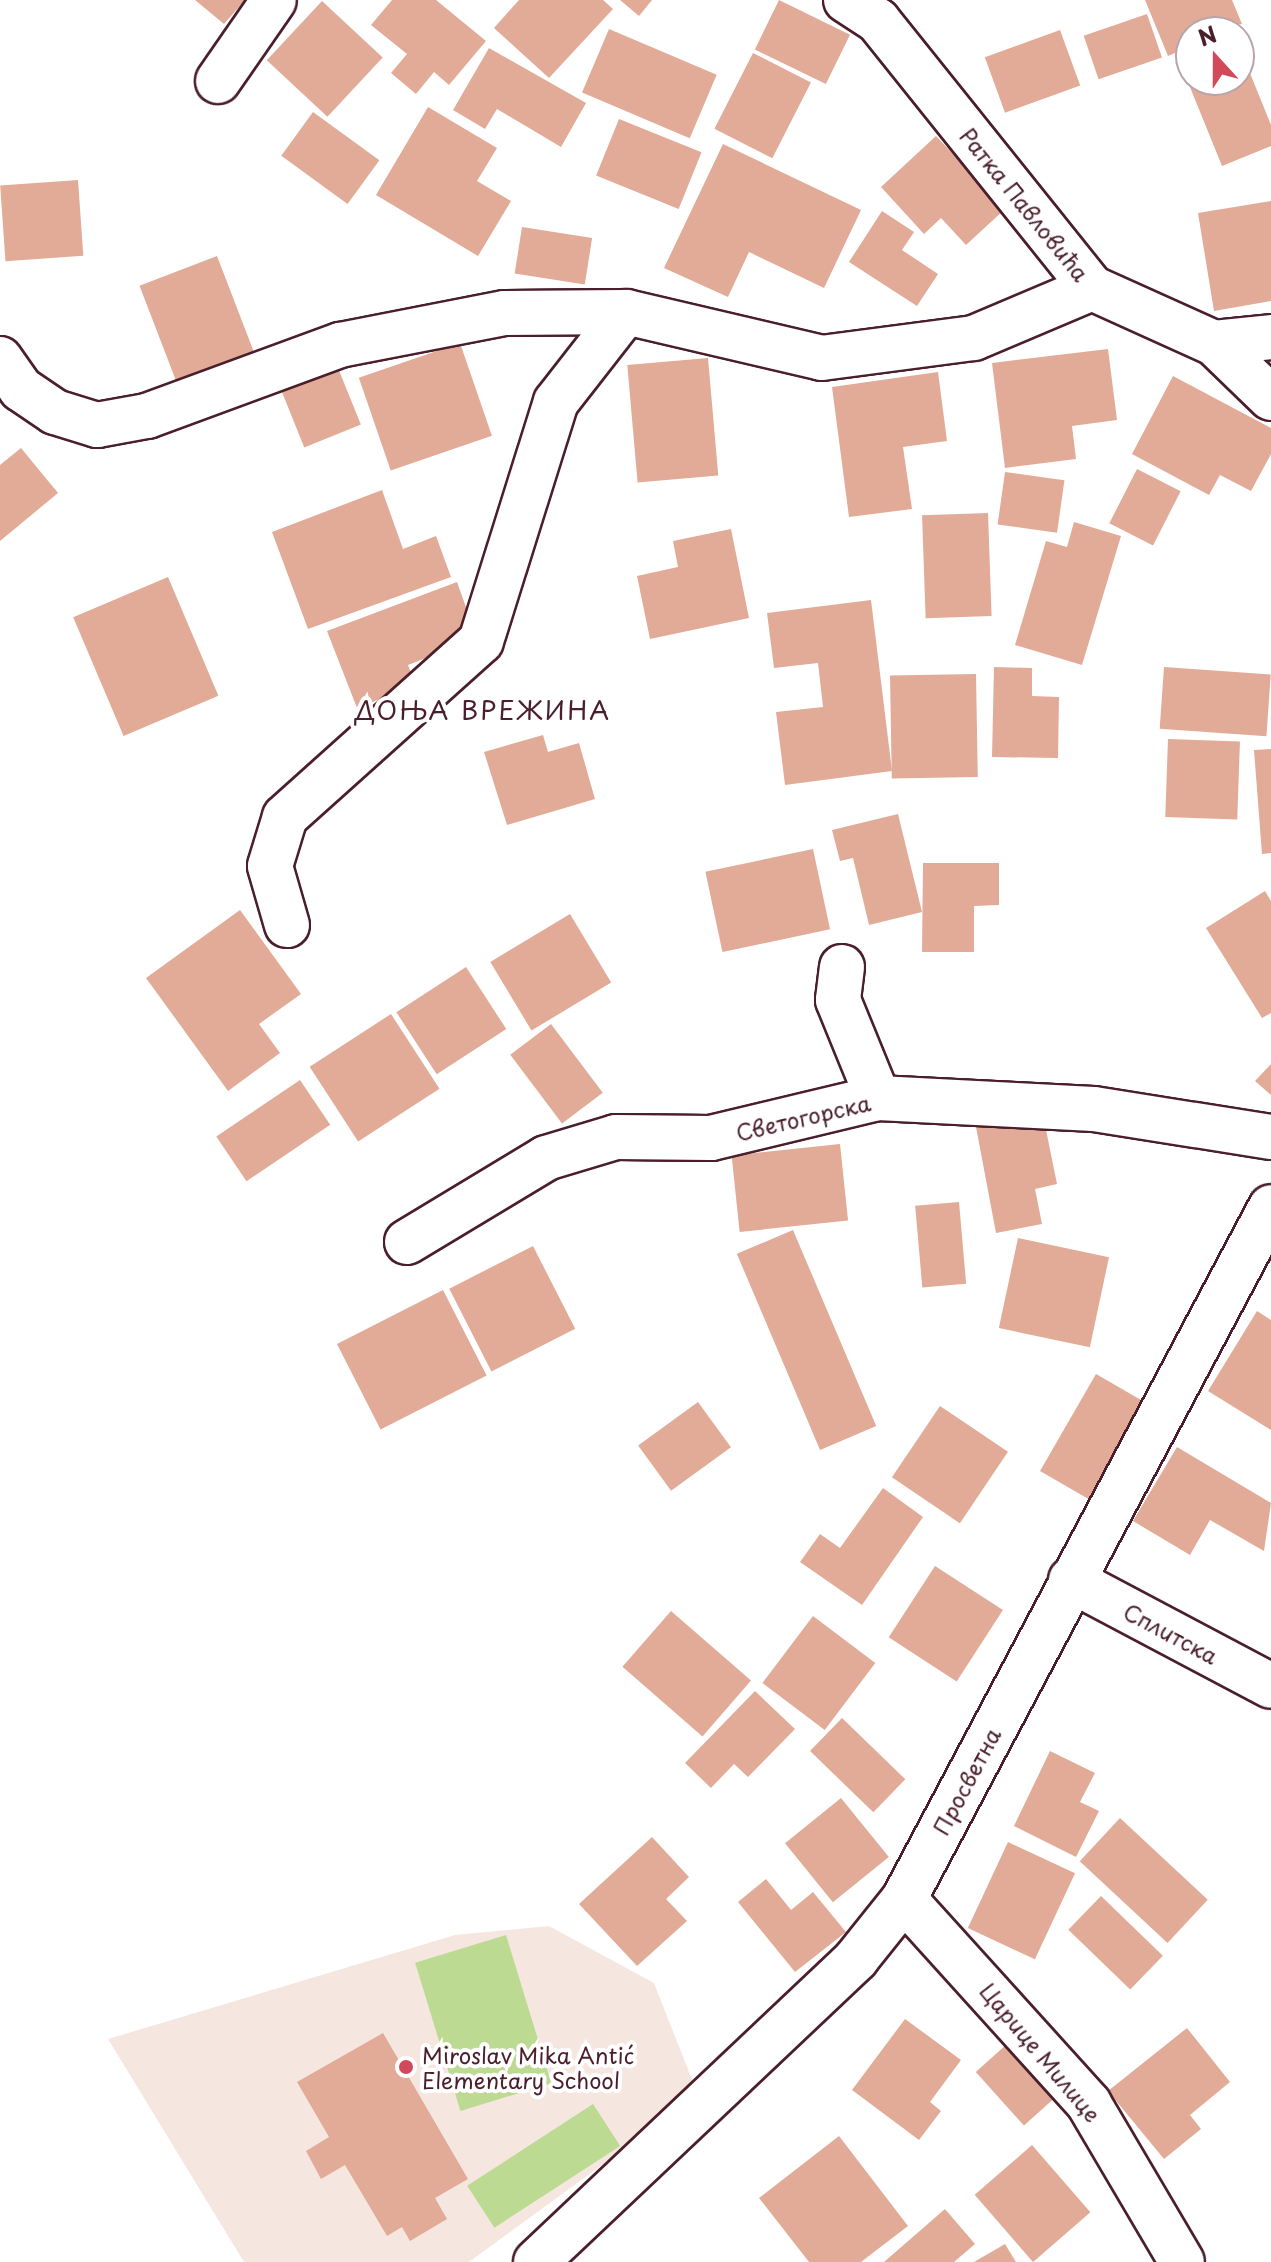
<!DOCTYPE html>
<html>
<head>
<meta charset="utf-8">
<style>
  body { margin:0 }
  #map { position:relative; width:1271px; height:2262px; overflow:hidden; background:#fff; font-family:"Playpen Sans",sans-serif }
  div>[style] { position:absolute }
  .built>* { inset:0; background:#f6e6e0 }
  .green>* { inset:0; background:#bcda92; transform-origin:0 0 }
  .building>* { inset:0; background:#e1ab97; transform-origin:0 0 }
  .roads { filter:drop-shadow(2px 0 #4a1f2b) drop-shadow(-2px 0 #4a1f2b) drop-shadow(0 2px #4a1f2b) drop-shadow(0 -2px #4a1f2b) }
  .minor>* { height:44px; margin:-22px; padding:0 22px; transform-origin:22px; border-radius:22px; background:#fff }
  .dots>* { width:22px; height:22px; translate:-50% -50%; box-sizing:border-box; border:4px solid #fff; border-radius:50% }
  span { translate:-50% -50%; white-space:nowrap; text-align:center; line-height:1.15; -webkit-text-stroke:8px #fff; paint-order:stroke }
  .street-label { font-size:22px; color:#4a1f2b }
  .poi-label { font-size:22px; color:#4a1f2b }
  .left { translate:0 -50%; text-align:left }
  .quarter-label { font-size:26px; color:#4a1f2b; letter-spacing:2px }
  .north { position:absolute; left:1175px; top:16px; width:80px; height:80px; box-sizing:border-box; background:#fff; border:2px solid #b7a5aa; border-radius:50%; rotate:339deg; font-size:22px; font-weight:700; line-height:32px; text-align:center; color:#4a1f2b }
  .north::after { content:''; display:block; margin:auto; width:28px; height:36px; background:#d1495b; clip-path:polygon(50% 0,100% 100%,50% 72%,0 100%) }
</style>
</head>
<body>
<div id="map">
  <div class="built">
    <div style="clip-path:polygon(549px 1926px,654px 1983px,698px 2095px,469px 2262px,244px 2262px,108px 2039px,455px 1935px)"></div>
  </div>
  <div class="green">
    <div style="left:506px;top:1935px;width:155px;height:95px;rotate:73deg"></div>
    <div style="left:593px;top:2104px;width:50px;height:150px;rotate:57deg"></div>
  </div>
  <div class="building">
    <div style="clip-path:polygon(195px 0,245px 0,224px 24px)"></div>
    <div style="clip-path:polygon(392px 0,436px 0,486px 41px,449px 85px,434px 72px,416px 94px,391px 73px,407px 54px,371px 25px)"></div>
    <div style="clip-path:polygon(519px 0,603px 0,613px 9px,549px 78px,494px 28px)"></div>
    <div style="clip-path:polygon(620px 0,652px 0,639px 16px)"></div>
    <div style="left:779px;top:0;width:79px;height:55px;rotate:26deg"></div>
    <div style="clip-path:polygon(1145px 0,1232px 0,1242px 24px,1191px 32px,1191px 46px,1168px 56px)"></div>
    <div style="left:322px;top:1px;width:83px;height:81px;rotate:43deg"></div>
    <div style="left:1147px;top:14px;width:46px;height:67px;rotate:71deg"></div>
    <div style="left:609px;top:29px;width:117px;height:69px;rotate:23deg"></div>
    <div style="left:1060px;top:30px;width:59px;height:80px;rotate:70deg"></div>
    <div style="clip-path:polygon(1239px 46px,1271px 125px,1271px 146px,1222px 166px,1181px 65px,1191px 61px,1191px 80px,1239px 80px)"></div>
    <div style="clip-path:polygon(489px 48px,586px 103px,561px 147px,497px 109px,485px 129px,453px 110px)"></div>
    <div style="left:753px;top:53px;width:65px;height:85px;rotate:27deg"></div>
    <div style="clip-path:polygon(428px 107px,497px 148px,477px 181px,511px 201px,478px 256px,376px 195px)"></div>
    <div style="left:313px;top:112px;width:82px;height:54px;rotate:36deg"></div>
    <div style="left:619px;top:119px;width:89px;height:61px;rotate:22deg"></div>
    <div style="clip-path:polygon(936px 136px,1005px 209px,966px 245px,941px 218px,924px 234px,881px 187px)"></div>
    <div style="clip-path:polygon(723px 144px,861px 210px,824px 288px,749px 252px,728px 297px,664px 268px)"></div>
    <div style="left:78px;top:180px;width:76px;height:78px;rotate:86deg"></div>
    <div style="clip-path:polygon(1271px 201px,1271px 301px,1214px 311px,1198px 213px)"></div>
    <div style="clip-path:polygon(882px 211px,914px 232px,902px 250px,938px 274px,917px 306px,849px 262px)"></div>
    <div style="left:522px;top:227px;width:71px;height:47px;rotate:9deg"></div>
    <div style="left:217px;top:256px;width:104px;height:83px;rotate:69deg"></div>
    <div style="left:460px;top:343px;width:98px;height:107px;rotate:71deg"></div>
    <div style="clip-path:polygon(1108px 349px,1117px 420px,1072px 426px,1076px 459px,1005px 468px,992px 363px)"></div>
    <div style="left:708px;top:358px;width:118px;height:81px;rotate:85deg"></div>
    <div style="left:338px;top:368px;width:61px;height:61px;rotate:68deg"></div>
    <div style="clip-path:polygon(938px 372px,947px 441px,903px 447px,912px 509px,849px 517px,832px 387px)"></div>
    <div style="clip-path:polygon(1173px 376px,1271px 428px,1271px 454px,1251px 491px,1220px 475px,1209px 495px,1132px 454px)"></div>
    <div style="clip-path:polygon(21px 448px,58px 493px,0 541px,0 465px)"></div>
    <div style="left:1137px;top:469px;width:49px;height:61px;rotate:27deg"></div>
    <div style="left:1005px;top:472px;width:60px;height:53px;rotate:8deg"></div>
    <div style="clip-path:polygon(382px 490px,403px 549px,436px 536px,451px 577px,308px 629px,272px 532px)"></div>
    <div style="left:988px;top:513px;width:103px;height:66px;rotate:88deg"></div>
    <div style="clip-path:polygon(1074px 522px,1121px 536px,1082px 665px,1015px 645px,1046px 541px,1067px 547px)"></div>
    <div style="clip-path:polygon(731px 529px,749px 618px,650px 639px,637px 576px,678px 567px,673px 541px)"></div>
    <div style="left:168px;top:577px;width:129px;height:103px;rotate:67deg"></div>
    <div style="clip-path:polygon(457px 582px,477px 638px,408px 665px,416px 685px,357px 708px,327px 631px)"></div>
    <div style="clip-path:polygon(871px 600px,892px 771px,785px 785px,776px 712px,823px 707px,818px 663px,774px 668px,767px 613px)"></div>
    <div style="clip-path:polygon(994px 667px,1032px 668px,1032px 696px,1059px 697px,1058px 758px,992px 757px)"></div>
    <div style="left:1164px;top:667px;width:107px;height:62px;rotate:4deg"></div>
    <div style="left:976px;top:674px;width:103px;height:86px;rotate:89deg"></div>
    <div style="clip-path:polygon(543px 735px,548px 752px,579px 743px,595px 799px,507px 825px,484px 752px)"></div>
    <div style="left:1168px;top:739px;width:72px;height:78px;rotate:2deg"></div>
    <div style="clip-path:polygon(1271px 749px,1271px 853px,1262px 854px,1254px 750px)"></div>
    <div style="clip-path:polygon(898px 814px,922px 912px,869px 925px,853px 858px,840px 861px,832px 830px)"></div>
    <div style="left:813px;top:849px;width:82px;height:110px;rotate:78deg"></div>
    <div style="clip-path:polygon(923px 863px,999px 863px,999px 905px,974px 906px,974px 952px,922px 952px)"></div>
    <div style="clip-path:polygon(1265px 891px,1271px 901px,1271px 1013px,1262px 1018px,1206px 928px)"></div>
    <div style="clip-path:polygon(240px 910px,301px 994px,259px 1024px,280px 1053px,228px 1091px,146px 978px)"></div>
    <div style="left:570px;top:914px;width:80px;height:93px;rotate:59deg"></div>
    <div style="left:466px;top:967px;width:74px;height:83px;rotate:57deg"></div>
    <div style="left:391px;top:1014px;width:89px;height:97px;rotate:57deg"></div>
    <div style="left:551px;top:1024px;width:86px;height:51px;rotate:53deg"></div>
    <div style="clip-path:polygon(1271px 1064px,1271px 1095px,1255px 1081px)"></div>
    <div style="left:300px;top:1080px;width:54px;height:101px;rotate:56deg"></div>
    <div style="clip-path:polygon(1043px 1115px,1057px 1184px,1035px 1189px,1042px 1224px,996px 1233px,976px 1127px)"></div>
    <div style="left:840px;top:1144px;width:77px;height:109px;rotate:84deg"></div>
    <div style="left:959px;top:1202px;width:82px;height:44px;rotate:85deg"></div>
    <div style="left:793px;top:1230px;width:213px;height:61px;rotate:67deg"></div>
    <div style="left:1018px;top:1238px;width:93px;height:92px;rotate:12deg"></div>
    <div style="left:533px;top:1246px;width:93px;height:94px;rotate:63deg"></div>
    <div style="left:443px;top:1290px;width:96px;height:119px;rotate:63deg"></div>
    <div style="clip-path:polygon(1257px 1311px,1271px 1320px,1271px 1430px,1208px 1391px)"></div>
    <div style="left:1096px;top:1374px;width:60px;height:112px;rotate:30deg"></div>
    <div style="left:698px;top:1402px;width:56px;height:74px;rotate:54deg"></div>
    <div style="left:940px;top:1406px;width:82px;height:86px;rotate:34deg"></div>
    <div style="clip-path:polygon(1177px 1447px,1271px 1503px,1264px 1551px,1210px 1520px,1190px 1555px,1133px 1521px)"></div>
    <div style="clip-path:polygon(883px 1488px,923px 1517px,862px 1605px,800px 1562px,820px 1534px,840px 1548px)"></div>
    <div style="left:935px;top:1566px;width:81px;height:85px;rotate:33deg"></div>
    <div style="left:671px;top:1611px;width:106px;height:74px;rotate:41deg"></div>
    <div style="left:813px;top:1616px;width:78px;height:84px;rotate:37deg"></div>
    <div style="clip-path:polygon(755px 1691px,795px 1729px,748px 1777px,734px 1764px,711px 1788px,685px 1763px)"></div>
    <div style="left:842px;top:1718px;width:88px;height:46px;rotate:44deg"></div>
    <div style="clip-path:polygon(1050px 1751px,1095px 1773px,1080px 1802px,1099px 1811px,1076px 1857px,1014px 1826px)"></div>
    <div style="left:841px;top:1798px;width:76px;height:72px;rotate:51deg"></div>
    <div style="left:1120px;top:1818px;width:120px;height:59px;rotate:43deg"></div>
    <div style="clip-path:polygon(652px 1837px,689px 1877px,666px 1899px,687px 1921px,637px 1966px,579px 1904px)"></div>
    <div style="left:1008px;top:1842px;width:74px;height:95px;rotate:25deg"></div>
    <div style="clip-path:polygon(766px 1879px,791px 1910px,813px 1892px,846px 1932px,795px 1972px,738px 1902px)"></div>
    <div style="left:1101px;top:1896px;width:86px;height:47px;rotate:44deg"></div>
    <div style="clip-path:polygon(905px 2019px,961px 2060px,930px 2102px,941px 2111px,919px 2140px,852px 2090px)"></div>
    <div style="clip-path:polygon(1187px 2028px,1230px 2082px,1190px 2115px,1201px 2129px,1164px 2159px,1108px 2091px)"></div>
    <div style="clip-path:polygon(383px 2033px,468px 2179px,435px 2198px,447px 2219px,410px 2241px,402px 2227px,387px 2236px,345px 2165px,321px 2179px,306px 2151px,329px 2137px,297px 2082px)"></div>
    <div style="left:1007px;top:2044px;width:72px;height:42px;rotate:48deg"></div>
    <div style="clip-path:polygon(839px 2136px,908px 2226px,861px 2262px,809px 2262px,759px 2198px)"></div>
    <div style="left:1032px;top:2145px;width:89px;height:76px;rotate:49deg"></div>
    <div style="clip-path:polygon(945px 2209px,975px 2244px,954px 2262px,884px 2262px)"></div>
    <div style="clip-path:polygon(1005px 2244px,1016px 2262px,974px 2262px)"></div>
  </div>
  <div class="roads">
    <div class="minor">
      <div style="left:846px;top:0;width:38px;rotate:33deg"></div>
      <div style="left:878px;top:21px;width:342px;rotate:51.3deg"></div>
      <div style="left:1092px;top:288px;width:134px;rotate:24.3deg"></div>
      <div style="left:1214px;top:343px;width:79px;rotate:44deg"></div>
      <div style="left:218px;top:81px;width:98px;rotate:-55.3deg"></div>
      <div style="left:1214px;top:343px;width:57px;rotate:-6deg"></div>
      <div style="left:0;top:359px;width:37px;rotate:55deg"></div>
      <div style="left:21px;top:389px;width:41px;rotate:34.1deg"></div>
      <div style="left:55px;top:412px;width:44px;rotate:17.2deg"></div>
      <div style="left:97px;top:425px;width:51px;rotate:-10.2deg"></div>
      <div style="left:147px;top:416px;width:206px;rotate:-20.2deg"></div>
      <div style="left:340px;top:345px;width:168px;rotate:-11deg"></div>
      <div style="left:505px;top:313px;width:121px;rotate:-0.5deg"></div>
      <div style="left:626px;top:312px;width:201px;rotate:13.2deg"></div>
      <div style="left:822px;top:358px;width:153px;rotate:-7.5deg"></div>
      <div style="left:974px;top:338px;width:128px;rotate:-23deg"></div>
      <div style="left:287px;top:925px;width:61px;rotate:-106.1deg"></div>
      <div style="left:270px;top:866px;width:51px;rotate:-73deg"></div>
      <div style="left:285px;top:817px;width:263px;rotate:-41.9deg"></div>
      <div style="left:481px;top:641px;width:250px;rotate:-72.6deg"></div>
      <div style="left:556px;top:402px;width:114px;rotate:-52.1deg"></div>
      <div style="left:842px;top:967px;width:33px;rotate:97deg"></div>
      <div style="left:838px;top:1000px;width:106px;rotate:67.8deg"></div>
      <div style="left:407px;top:1242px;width:162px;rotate:-31.1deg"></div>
      <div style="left:546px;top:1158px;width:73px;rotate:-16.7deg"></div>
      <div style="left:616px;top:1137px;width:95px;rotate:0.6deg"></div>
      <div style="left:711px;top:1138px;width:172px;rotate:-13.5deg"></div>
      <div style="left:878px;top:1098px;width:216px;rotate:2.9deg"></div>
      <div style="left:1094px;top:1109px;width:179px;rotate:9deg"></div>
      <div style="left:1071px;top:1580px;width:226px;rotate:27.9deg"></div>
      <div style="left:904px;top:1899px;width:276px;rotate:47.9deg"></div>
      <div style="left:1089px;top:2104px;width:183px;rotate:59.5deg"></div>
      <div style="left:536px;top:2262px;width:441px;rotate:-43.4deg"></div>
      <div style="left:856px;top:1959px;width:77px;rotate:-51.3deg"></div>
      <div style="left:904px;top:1899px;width:783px;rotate:-62.06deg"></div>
    </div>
  </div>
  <div class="dots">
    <div style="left:406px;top:2067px;background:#d1495b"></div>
  </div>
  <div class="street-label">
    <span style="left:1025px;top:204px;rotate:51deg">Ратка Павловића</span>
    <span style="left:803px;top:1117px;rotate:-13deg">Светогорска</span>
    <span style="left:1171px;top:1633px;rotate:28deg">Сплитска</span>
    <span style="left:966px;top:1781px;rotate:-62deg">Просветна</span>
    <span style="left:1041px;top:2052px;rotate:50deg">Царице Милице</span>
  </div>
  <div class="poi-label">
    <span class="left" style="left:422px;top:2067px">Miroslav Mika Antić<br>Elementary School</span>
  </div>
  <div class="quarter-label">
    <span style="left:483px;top:710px">ДОЊА ВРЕЖИНА</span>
  </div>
  <div class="north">N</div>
</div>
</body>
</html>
